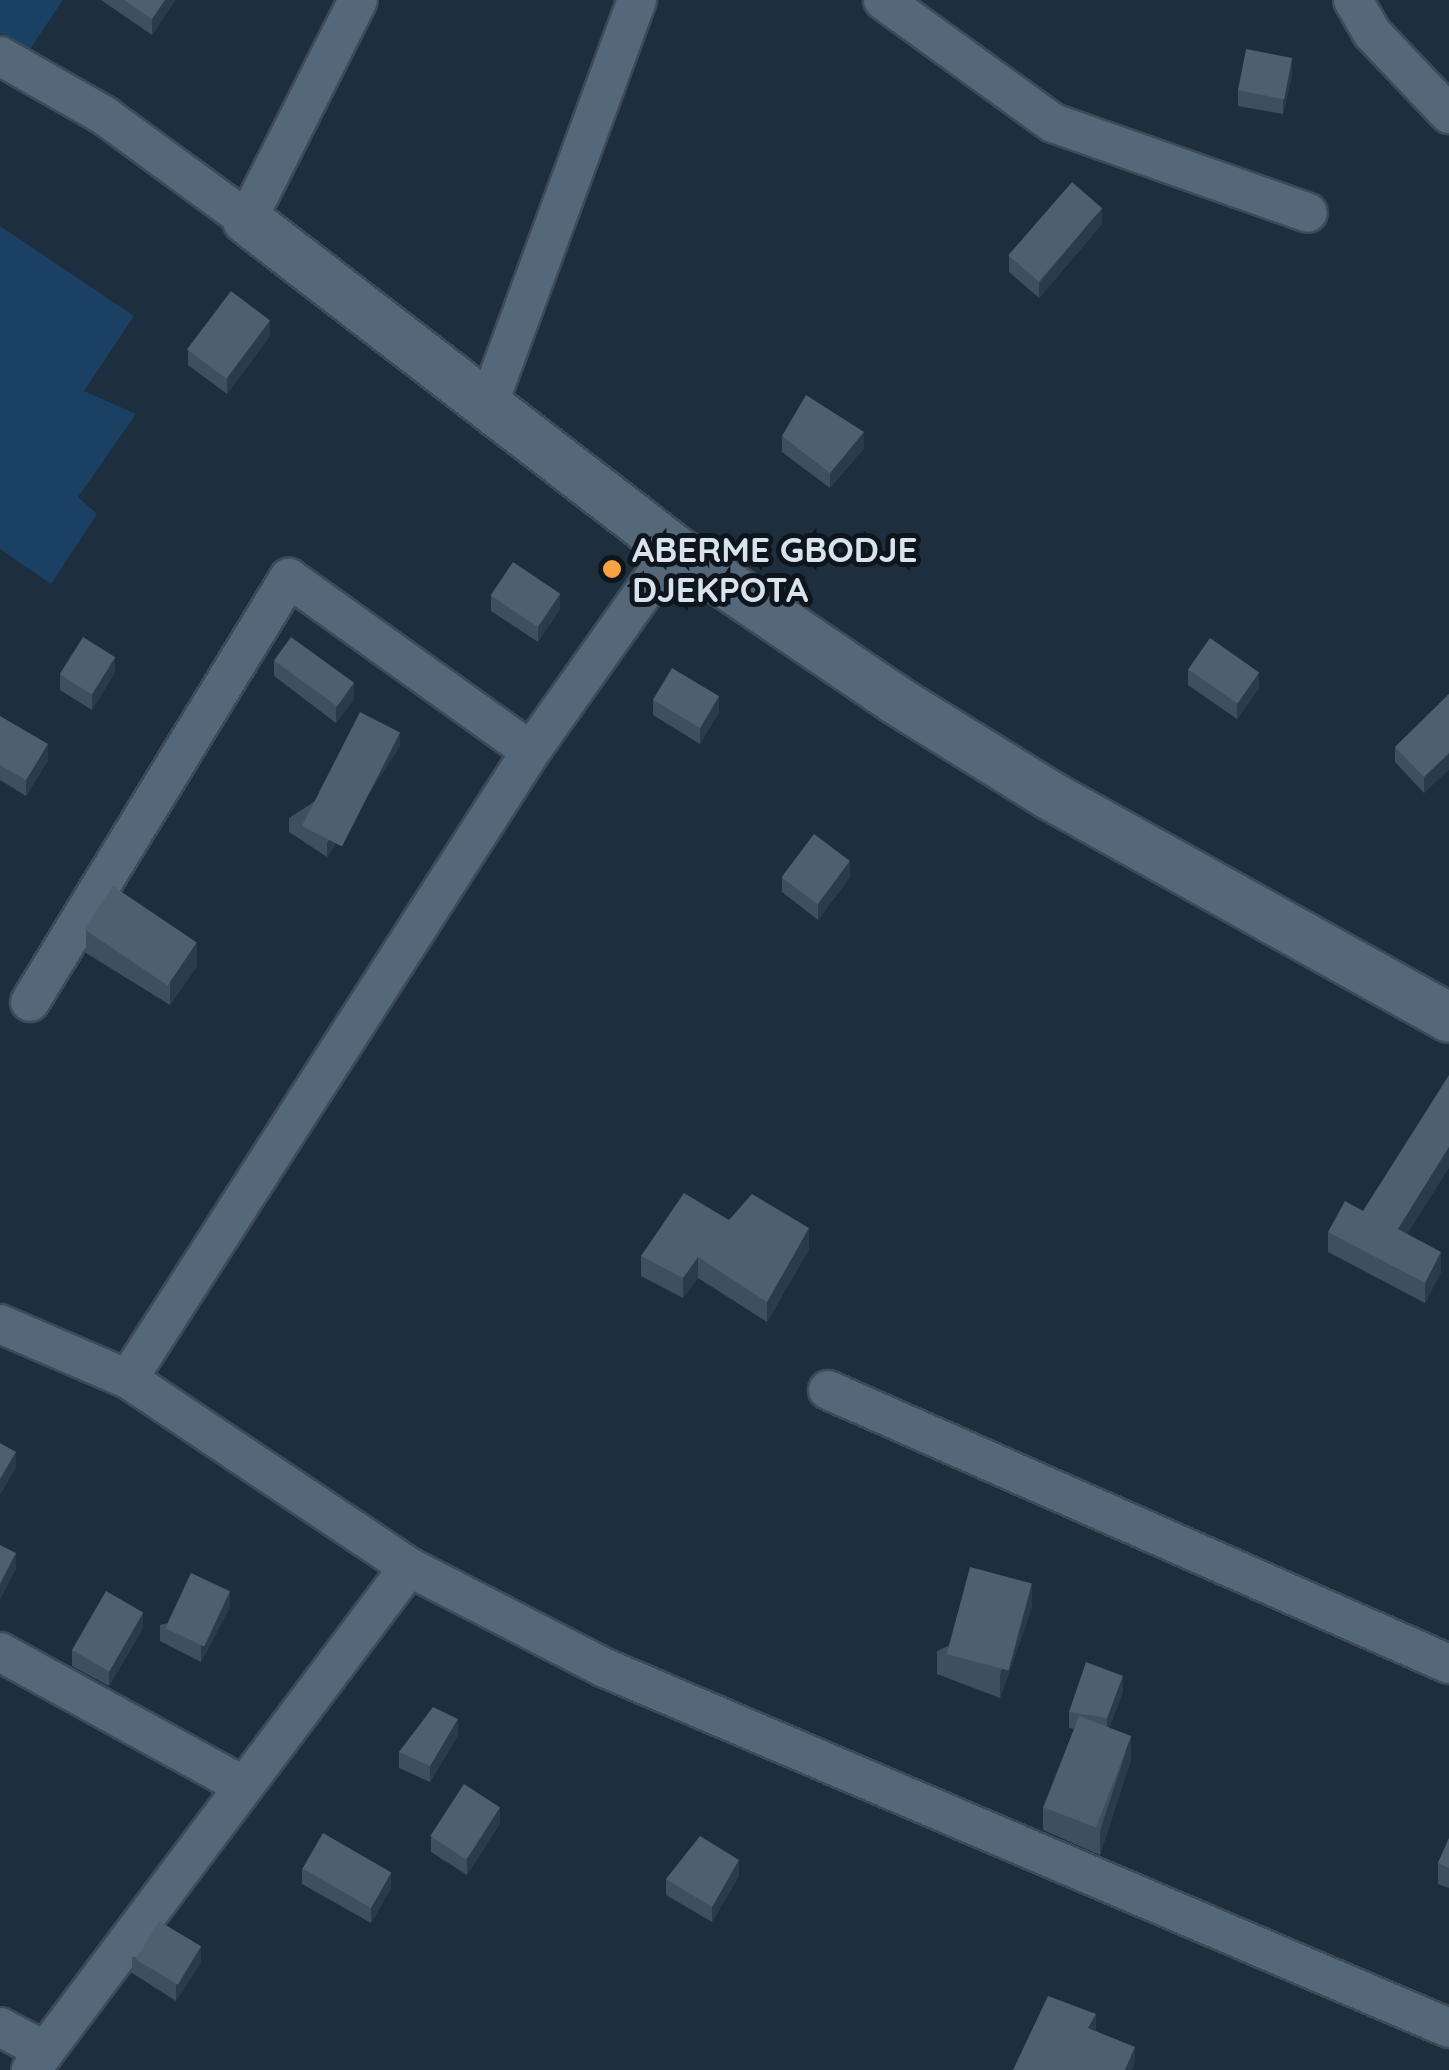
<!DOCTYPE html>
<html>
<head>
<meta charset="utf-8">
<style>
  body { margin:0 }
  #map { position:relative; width:1449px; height:2070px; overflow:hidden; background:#1d2e3e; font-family:Quicksand,sans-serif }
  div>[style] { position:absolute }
  .green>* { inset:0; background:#1a4163 }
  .roads { filter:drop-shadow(2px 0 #3d4b59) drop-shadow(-2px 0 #3d4b59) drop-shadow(0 2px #3d4b59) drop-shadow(0 -2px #3d4b59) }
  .minor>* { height:38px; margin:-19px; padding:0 19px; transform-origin:19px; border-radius:19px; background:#55687a }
  .tertiary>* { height:48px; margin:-24px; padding:0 24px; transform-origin:24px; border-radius:24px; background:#55687a }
  .wall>* { inset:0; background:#3e4f60 }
  .shaded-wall>* { inset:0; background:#2a3b4c }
  .building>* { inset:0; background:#4e5f6f; transform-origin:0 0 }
  .dots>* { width:28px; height:28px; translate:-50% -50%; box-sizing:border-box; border:5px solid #0e151c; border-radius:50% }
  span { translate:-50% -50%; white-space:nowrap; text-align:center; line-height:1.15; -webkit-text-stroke:10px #0e151c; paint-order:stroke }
  .poi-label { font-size:35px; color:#d8e3ee; font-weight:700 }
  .left { translate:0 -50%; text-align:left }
</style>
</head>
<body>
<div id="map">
  <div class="green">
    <div style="clip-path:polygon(0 0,63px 0,30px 49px,0 33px)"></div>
    <div style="clip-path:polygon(0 226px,134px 316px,84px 391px,136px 414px,78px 497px,97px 514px,51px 584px,0 549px)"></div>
  </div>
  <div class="roads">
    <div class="minor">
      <div style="left:883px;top:0;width:210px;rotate:35.9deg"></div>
      <div style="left:1053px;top:123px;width:270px;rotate:19.4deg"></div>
      <div style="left:1353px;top:0;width:38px;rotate:60deg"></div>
      <div style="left:1372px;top:33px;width:112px;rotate:46.5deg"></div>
      <div style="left:0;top:56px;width:121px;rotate:29.7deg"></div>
      <div style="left:105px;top:116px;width:176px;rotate:36.2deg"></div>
      <div style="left:247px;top:220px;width:246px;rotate:-63.2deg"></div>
      <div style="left:488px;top:405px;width:432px;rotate:-69.8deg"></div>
      <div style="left:30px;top:1002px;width:497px;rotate:-58.6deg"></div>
      <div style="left:289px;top:578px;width:297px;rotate:35.6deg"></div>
      <div style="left:0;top:1324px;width:139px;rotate:23.3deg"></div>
      <div style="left:128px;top:1379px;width:338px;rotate:33.8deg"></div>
      <div style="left:409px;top:1567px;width:220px;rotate:27.3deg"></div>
      <div style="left:605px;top:1668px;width:918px;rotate:23.1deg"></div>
      <div style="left:128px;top:1379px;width:746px;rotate:-57.31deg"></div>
      <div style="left:531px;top:751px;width:247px;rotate:-54.7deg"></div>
      <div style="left:828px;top:1390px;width:679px;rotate:23.81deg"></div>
      <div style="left:0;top:1652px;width:278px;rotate:28.8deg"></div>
      <div style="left:0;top:2027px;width:51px;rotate:28.1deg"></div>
      <div style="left:31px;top:2070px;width:629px;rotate:-53.08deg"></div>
    </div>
    <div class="tertiary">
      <div style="left:247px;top:220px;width:539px;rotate:37.61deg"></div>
      <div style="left:674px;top:549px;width:268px;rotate:34.2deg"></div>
      <div style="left:896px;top:700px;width:180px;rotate:31.8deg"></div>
      <div style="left:1049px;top:795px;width:458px;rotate:29.1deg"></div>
    </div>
  </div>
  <div class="wall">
    <div style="clip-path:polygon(101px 0,175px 0,152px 35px)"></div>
    <div style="clip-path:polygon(1292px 74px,1283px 114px,1238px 106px,1238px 90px)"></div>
    <div style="clip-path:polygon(1102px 224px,1039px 298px,1009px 272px,1009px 256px)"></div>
    <div style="clip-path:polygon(270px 336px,227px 394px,188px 365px,188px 350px)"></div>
    <div style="clip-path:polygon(782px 436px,864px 448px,830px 488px,782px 452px)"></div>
    <div style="clip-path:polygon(491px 595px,560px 609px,538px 642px,491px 611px)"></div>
    <div style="clip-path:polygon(274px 660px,354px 699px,336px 723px,274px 676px)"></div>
    <div style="clip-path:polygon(1188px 669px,1259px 688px,1237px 719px,1188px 685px)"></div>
    <div style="clip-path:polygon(115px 672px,92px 710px,60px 690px,60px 675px)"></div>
    <div style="clip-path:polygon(1449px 694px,1449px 769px,1424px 793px,1395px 762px,1395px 747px)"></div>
    <div style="clip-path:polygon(653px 700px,719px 712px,700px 744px,653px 715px)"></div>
    <div style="clip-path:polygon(0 716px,48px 760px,26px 796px,0 780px)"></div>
    <div style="clip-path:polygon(400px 746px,327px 857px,289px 832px,289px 818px)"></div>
    <div style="clip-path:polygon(782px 877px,850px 877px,818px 920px,782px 892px)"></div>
    <div style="clip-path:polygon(86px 930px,197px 966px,170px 1005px,86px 953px)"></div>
    <div style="clip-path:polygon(729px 1220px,809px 1249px,767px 1322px,698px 1278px,683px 1298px,641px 1276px,641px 1256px)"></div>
    <div style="clip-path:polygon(1328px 1232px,1407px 1234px,1441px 1272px,1425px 1303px,1328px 1252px)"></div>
    <div style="clip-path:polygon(230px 1607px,201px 1662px,160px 1641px,160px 1625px)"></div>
    <div style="clip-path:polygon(1032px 1607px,1000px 1698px,937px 1674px,937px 1651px)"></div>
    <div style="clip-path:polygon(143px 1628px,109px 1686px,72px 1666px,72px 1650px)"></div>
    <div style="clip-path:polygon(1123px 1692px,1109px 1728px,1131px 1759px,1100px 1855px,1043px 1830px,1043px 1807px,1074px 1729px,1069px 1728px,1069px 1712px)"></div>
    <div style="clip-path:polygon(458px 1735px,430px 1782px,399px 1768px,399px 1752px)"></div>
    <div style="clip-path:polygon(500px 1823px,467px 1875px,431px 1852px,431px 1837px)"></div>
    <div style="clip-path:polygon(1449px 1838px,1449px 1888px,1438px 1884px,1438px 1863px)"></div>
    <div style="clip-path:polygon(302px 1868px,391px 1888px,371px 1923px,302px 1884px)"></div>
    <div style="clip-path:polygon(739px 1876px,712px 1922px,666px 1895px,666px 1879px)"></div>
    <div style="clip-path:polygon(132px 1957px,201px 1962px,176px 2001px,132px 1973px)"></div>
  </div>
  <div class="shaded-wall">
    <div style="clip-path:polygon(165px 0,175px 0,152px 35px,152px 19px)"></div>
    <div style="clip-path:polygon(1292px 58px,1292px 74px,1283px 114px,1283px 99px)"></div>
    <div style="clip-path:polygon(1102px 208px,1102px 224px,1039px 298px,1039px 283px)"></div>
    <div style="clip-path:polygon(270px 320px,270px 336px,227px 394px,227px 378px)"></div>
    <div style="clip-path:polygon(864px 432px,864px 448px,830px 488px,830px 473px)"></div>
    <div style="clip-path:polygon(560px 594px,560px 609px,538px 642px,538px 626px)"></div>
    <div style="clip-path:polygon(115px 657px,115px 672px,92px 710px,92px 694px)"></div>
    <div style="clip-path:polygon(1259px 672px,1259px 688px,1237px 719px,1237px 704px)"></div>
    <div style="clip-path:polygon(354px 683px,354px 699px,336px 723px,336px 707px)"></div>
    <div style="clip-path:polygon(719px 696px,719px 712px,700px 744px,700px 728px)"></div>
    <div style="clip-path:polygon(400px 732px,400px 746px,327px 857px,327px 843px)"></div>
    <div style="clip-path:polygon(48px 744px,48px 760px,26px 796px,26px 780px)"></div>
    <div style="clip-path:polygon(1449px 753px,1449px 769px,1424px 793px,1424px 777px)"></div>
    <div style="clip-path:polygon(850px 861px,850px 877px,818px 920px,818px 904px)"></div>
    <div style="clip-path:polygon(197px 942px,197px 966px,170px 1005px,170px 981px)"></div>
    <div style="clip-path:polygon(1449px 1147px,1449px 1168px,1398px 1249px,1398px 1229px)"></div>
    <div style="clip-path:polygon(809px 1228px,809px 1249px,767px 1322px,767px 1302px)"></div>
    <div style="clip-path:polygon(1441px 1252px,1441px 1272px,1425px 1303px,1425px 1283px)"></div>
    <div style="clip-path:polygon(698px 1257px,698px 1278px,683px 1298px,683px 1278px)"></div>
    <div style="clip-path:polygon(16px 1452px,16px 1468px,0 1495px,0 1479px)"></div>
    <div style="clip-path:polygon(16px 1553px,16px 1569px,0 1600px,0 1584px)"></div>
    <div style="clip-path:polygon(1032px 1584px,1032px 1607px,1000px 1698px,1000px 1675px)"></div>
    <div style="clip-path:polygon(230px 1591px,230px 1607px,201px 1662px,201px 1646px)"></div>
    <div style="clip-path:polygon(143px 1612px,143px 1628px,109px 1686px,109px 1671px)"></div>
    <div style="clip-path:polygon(1123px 1676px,1123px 1692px,1107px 1734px,1107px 1718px)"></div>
    <div style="clip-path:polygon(458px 1719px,458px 1735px,430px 1782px,430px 1766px)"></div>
    <div style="clip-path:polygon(1131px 1736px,1131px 1759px,1100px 1855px,1100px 1831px)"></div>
    <div style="clip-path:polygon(500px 1807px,500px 1823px,467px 1875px,467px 1859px)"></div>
    <div style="clip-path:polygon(739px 1860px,739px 1876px,712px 1922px,712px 1907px)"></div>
    <div style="clip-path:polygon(391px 1873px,391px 1888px,371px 1923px,371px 1908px)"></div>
    <div style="clip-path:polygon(201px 1946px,201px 1962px,176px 2001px,176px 1985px)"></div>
    <div style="clip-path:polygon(1096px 2014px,1096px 2030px,1088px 2044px,1088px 2028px)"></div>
    <div style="clip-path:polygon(1135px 2047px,1135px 2063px,1132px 2070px,1125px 2070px)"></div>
  </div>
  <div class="building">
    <div style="clip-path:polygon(124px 0,165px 0,152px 19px)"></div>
    <div style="left:1246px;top:49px;width:47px;height:42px;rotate:11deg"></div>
    <div style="left:1072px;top:182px;width:40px;height:97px;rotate:41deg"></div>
    <div style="left:231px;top:291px;width:49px;height:73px;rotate:37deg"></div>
    <div style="clip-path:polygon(806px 395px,864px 432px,830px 473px,782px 436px)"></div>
    <div style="left:513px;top:562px;width:57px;height:40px;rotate:34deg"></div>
    <div style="left:83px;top:637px;width:38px;height:44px;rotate:32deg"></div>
    <div style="left:291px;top:637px;width:78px;height:29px;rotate:36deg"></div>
    <div style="left:1210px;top:638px;width:60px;height:38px;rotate:35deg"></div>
    <div style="left:672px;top:668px;width:55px;height:37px;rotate:31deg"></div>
    <div style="clip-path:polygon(1449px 694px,1449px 753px,1424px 777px,1395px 747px)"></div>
    <div style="left:360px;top:712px;width:45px;height:128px;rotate:27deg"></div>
    <div style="clip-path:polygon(0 716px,48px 744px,26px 780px,0 765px)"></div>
    <div style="left:814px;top:834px;width:45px;height:54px;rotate:37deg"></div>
    <div style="left:113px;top:886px;width:101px;height:52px;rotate:34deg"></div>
    <div style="clip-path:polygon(1449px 1075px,1449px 1147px,1398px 1229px,1441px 1252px,1425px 1283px,1328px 1232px,1345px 1201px,1363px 1211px)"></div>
    <div style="clip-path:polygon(684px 1193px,729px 1220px,752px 1194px,809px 1228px,767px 1302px,698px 1257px,683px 1278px,641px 1256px)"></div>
    <div style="clip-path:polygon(0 1443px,16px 1452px,0 1479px)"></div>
    <div style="clip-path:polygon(0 1545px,16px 1553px,0 1584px)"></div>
    <div style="left:970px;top:1567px;width:64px;height:90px;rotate:15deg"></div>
    <div style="left:191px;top:1573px;width:43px;height:61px;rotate:25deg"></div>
    <div style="left:106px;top:1591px;width:43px;height:68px;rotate:30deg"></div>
    <div style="clip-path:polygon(1086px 1662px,1123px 1676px,1107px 1718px,1069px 1712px)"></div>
    <div style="clip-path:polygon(433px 1707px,458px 1719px,430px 1766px,399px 1752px)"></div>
    <div style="left:1079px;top:1716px;width:56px;height:98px;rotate:21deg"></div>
    <div style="left:464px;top:1784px;width:43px;height:62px;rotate:33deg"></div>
    <div style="left:323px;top:1833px;width:79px;height:41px;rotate:30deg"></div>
    <div style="clip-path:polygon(700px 1836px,739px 1860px,712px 1907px,666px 1879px)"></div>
    <div style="clip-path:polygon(1449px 1838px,1449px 1868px,1438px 1863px)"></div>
    <div style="left:159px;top:1921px;width:49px;height:45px;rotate:31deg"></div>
    <div style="clip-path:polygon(1048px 1996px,1096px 2014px,1088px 2028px,1135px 2047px,1125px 2070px,1013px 2070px)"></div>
  </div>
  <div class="dots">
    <div style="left:612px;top:569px;background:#f4a443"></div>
  </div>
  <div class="poi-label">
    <span class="left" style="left:632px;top:569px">ABERME GBODJE<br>DJEKPOTA</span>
  </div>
</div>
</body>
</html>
